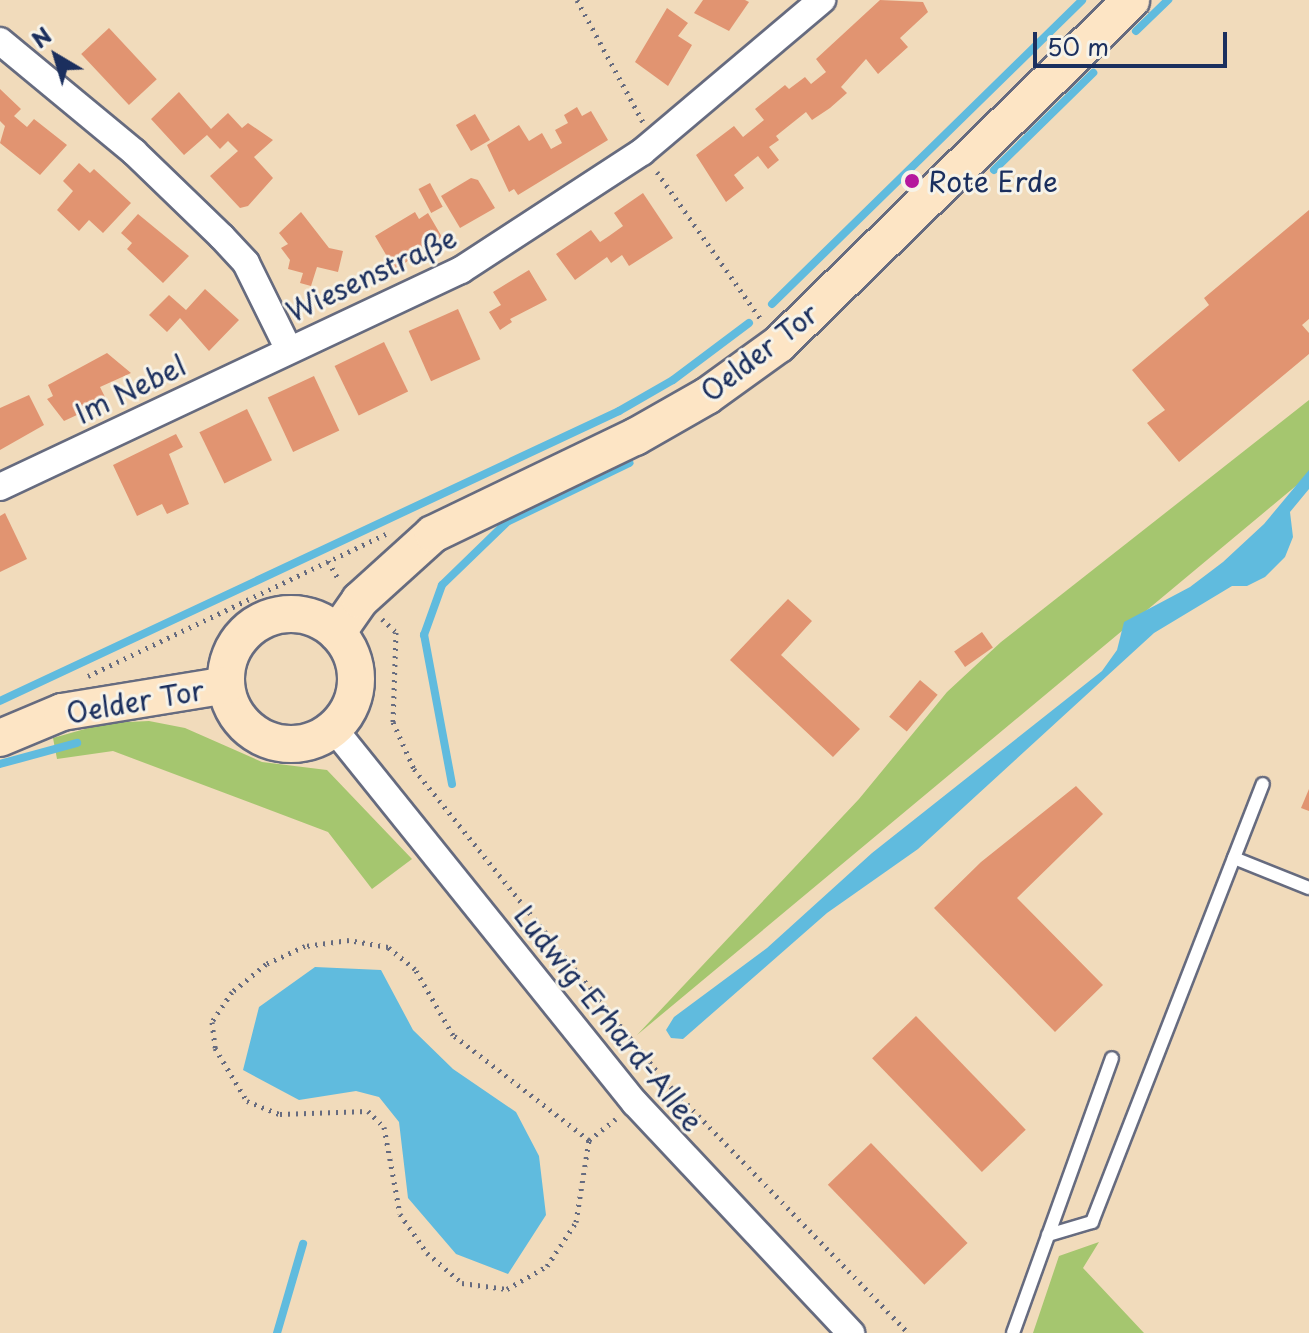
<!DOCTYPE html>
<html>
<head>
<meta charset="utf-8">
<style>
  body { margin:0 }
  #map { position:relative; width:1309px; height:1333px; overflow:hidden; background:#f1dbbb; font-family:"Playpen Sans",sans-serif }
  div>[style] { position:absolute }
  .green>* { inset:0; background:#a5c66f }
  .water>* { inset:0; background:#60bbde }
  .stream>* { height:8px; margin:-4px; padding:0 4px; transform-origin:4px; border-radius:4px; background:#60bbde }
  .building>* { inset:0; background:#e19471; transform-origin:0 0 }
  .path>* { height:5px; margin-top:-2.5px; transform-origin:0; background:repeating-linear-gradient(90deg,#666b7f 0 2px,transparent 0 8px) }
  .roads { filter:drop-shadow(2px 0 #666b7f) drop-shadow(-2px 0 #666b7f) drop-shadow(0 2px #666b7f) drop-shadow(0 -2px #666b7f) }
  .service>* { height:12px; margin:-6px; padding:0 6px; transform-origin:6px; border-radius:6px; background:#fff }
  .minor>* { height:26px; margin:-13px; padding:0 13px; transform-origin:13px; border-radius:13px; background:#fff }
  .secondary>* { height:36px; margin:-18px; padding:0 18px; transform-origin:18px; border-radius:18px; background:#fde5c5 }
  .secondary>.ring { margin:-18px; padding:0; box-sizing:content-box; background:none; border:36px solid #fde5c5; border-radius:50% }
  .dots>* { width:22px; height:22px; translate:-50% -50%; box-sizing:border-box; border:4px solid #f7f3e8; border-radius:50% }
  span { translate:-50% -50%; white-space:nowrap; text-align:center; line-height:1.15; -webkit-text-stroke:6px #f7f3e8; paint-order:stroke }
  .poi-label { font-size:28px; color:#1b2f5e }
  .left { translate:0 -50%; text-align:left }
  .street-label { font-size:28px; color:#1b2f5e }
  .north { position:absolute; left:16px; top:16px; width:80px; height:80px; -webkit-text-stroke:6px #f7f3e8; paint-order:stroke; rotate:322deg; font-size:22px; font-weight:700; line-height:32px; text-align:center; color:#1b2f5e }
  .north::after { content:''; display:block; margin:auto; width:28px; height:36px; background:#1b2f5e; clip-path:polygon(50% 0,100% 100%,50% 72%,0 100%) }
  .scale { position:absolute; left:1033px; top:32px; width:194px; height:36px; box-sizing:border-box; border:4px solid #1b2f5e; border-top:0; padding-left:10px; font-size:24px; line-height:28px; white-space:nowrap; color:#1b2f5e; -webkit-text-stroke:6px #f7f3e8; paint-order:stroke }
</style>
</head>
<body>
<div id="map">
  <div class="green">
    <div style="clip-path:polygon(1309px 400px,1309px 475px,637px 1035px,859px 799px,947px 692px,1001px 642px)"></div>
    <div style="clip-path:polygon(149px 721px,185px 728px,262px 762px,327px 770px,412px 859px,372px 889px,328px 832px,113px 751px,57px 759px,53px 738px,106px 723px)"></div>
    <div style="clip-path:polygon(1099px 1242px,1083px 1268px,1144px 1333px,1033px 1333px,1059px 1256px)"></div>
  </div>
  <div class="water">
    <div style="clip-path:polygon(1309px 470px,1309px 489px,1290px 512px,1293px 537px,1285px 557px,1265px 577px,1247px 586px,1232px 586px,1154px 633px,918px 849px,827px 913px,683px 1039px,671px 1038px,666px 1030px,674px 1017px,767px 948px,872px 853px,1102px 671px,1117px 650px,1124px 622px,1190px 587px,1223px 562px,1264px 524px)"></div>
    <div style="clip-path:polygon(315px 967px,381px 970px,413px 1030px,453px 1069px,516px 1112px,539px 1156px,546px 1215px,508px 1274px,456px 1254px,408px 1198px,399px 1122px,379px 1097px,356px 1091px,299px 1100px,243px 1070px,259px 1007px)"></div>
  </div>
  <div class="stream">
    <div style="left:1136px;top:31px;width:45px;rotate:-44.1deg"></div>
    <div style="left:994px;top:170px;width:139px;rotate:-44.4deg"></div>
    <div style="left:772px;top:304px;width:434px;rotate:-44.4deg"></div>
    <div style="left:0;top:701px;width:684px;rotate:-25.1deg"></div>
    <div style="left:619px;top:411px;width:62px;rotate:-29.9deg"></div>
    <div style="left:673px;top:380px;width:95px;rotate:-36.9deg"></div>
    <div style="left:0;top:764px;width:80px;rotate:-15.3deg"></div>
    <div style="left:452px;top:784px;width:152px;rotate:-100.6deg"></div>
    <div style="left:424px;top:635px;width:53px;rotate:-70.2deg"></div>
    <div style="left:442px;top:585px;width:91px;rotate:-44.1deg"></div>
    <div style="left:507px;top:522px;width:136px;rotate:-25.8deg"></div>
    <div style="left:277px;top:1333px;width:93px;rotate:-73.7deg"></div>
  </div>
  <div class="building">
    <div style="clip-path:polygon(703px 0,745px 0,749px 2px,729px 31px,694px 13px)"></div>
    <div style="clip-path:polygon(880px 0,923px 2px,928px 12px,900px 38px,908px 47px,878px 74px,866px 59px,841px 87px,847px 93px,830px 108px,812px 120px,806px 112px,776px 136px,779px 140px,769px 147px,779px 160px,768px 169px,758px 156px,734px 175px,744px 188px,726px 202px,696px 155px,734px 126px,743px 137px,764px 120px,755px 109px,785px 85px,789px 89px,805px 77px,811px 84px,826px 72px,816px 59px)"></div>
    <div style="clip-path:polygon(667px 8px,688px 23px,678px 36px,692px 45px,668px 86px,635px 62px)"></div>
    <div style="left:109px;top:28px;width:70px;height:38px;rotate:47deg"></div>
    <div style="clip-path:polygon(0 89px,21px 109px,14px 116px,27px 127px,34px 119px,67px 145px,40px 175px,0 143px,5px 126px,0 121px)"></div>
    <div style="clip-path:polygon(179px 92px,211px 129px,228px 113px,242px 128px,248px 123px,273px 140px,254px 157px,273px 178px,248px 206px,240px 208px,210px 176px,238px 151px,228px 141px,220px 149px,207px 135px,184px 155px,151px 119px)"></div>
    <div style="clip-path:polygon(577px 107px,582px 116px,591px 111px,608px 140px,518px 195px,514px 189px,509px 192px,487px 145px,519px 125px,529px 141px,542px 133px,551px 149px,562px 143px,555px 130px,568px 123px,564px 115px)"></div>
    <div style="left:475px;top:114px;width:30px;height:22px;rotate:60deg"></div>
    <div style="clip-path:polygon(79px 163px,90px 173px,94px 169px,131px 203px,103px 233px,89px 220px,79px 231px,57px 210px,73px 191px,63px 181px)"></div>
    <div style="clip-path:polygon(471px 178px,478px 180px,495px 208px,460px 228px,441px 196px)"></div>
    <div style="left:430px;top:183px;width:27px;height:13px;rotate:62deg"></div>
    <div style="clip-path:polygon(643px 193px,673px 238px,629px 266px,622px 255px,611px 263px,607px 257px,575px 280px,556px 254px,591px 230px,600px 242px,609px 236px,623px 226px,614px 213px)"></div>
    <div style="clip-path:polygon(1309px 210px,1309px 319px,1302px 325px,1309px 333px,1309px 354px,1179px 462px,1147px 423px,1165px 410px,1132px 370px,1209px 305px,1204px 298px)"></div>
    <div style="clip-path:polygon(301px 212px,329px 248px,343px 251px,338px 272px,317px 267px,311px 286px,300px 283px,303px 273px,288px 269px,290px 260px,281px 248px,288px 244px,279px 233px)"></div>
    <div style="clip-path:polygon(415px 212px,419px 219px,428px 213px,442px 237px,395px 270px,375px 236px)"></div>
    <div style="clip-path:polygon(138px 214px,189px 256px,163px 283px,127px 249px,132px 243px,121px 233px)"></div>
    <div style="clip-path:polygon(529px 270px,547px 300px,510px 319px,512px 322px,500px 330px,489px 312px,501px 305px,493px 292px)"></div>
    <div style="clip-path:polygon(205px 289px,239px 320px,209px 351px,180px 318px,167px 332px,149px 315px,169px 295px,186px 310px)"></div>
    <div style="left:458px;top:309px;width:55px;height:54px;rotate:66deg"></div>
    <div style="left:384px;top:342px;width:55px;height:55px;rotate:64deg"></div>
    <div style="clip-path:polygon(107px 353px,131px 373px,100px 387px,107px 401px,64px 421px,47px 399px,53px 396px,48px 385px)"></div>
    <div style="left:314px;top:376px;width:60px;height:51px;rotate:65deg"></div>
    <div style="clip-path:polygon(29px 395px,44px 425px,0 450px,0 408px)"></div>
    <div style="left:247px;top:409px;width:57px;height:53px;rotate:64deg"></div>
    <div style="clip-path:polygon(176px 434px,183px 447px,169px 454px,189px 504px,167px 514px,162px 504px,137px 516px,113px 465px)"></div>
    <div style="clip-path:polygon(5px 513px,27px 559px,0 572px,0 516px)"></div>
    <div style="clip-path:polygon(788px 599px,812px 621px,781px 655px,860px 729px,833px 757px,730px 660px)"></div>
    <div style="left:982px;top:632px;width:19px;height:34px;rotate:55deg"></div>
    <div style="left:920px;top:680px;width:23px;height:48px;rotate:40deg"></div>
    <div style="clip-path:polygon(1076px 786px,1103px 814px,1017px 898px,1103px 985px,1055px 1032px,934px 908px,981px 862px)"></div>
    <div style="clip-path:polygon(1309px 789px,1309px 811px,1301px 808px)"></div>
    <div style="left:916px;top:1016px;width:158px;height:61px;rotate:46deg"></div>
    <div style="left:871px;top:1143px;width:139px;height:60px;rotate:46deg"></div>
  </div>
  <div class="path">
    <div style="left:577px;top:0;width:139px;rotate:61.6deg"></div>
    <div style="left:657px;top:172px;width:182px;rotate:54.8deg"></div>
    <div style="left:328px;top:561px;width:22px;rotate:60deg"></div>
    <div style="left:382px;top:619px;width:19px;rotate:43deg"></div>
    <div style="left:396px;top:632px;width:90px;rotate:91.9deg"></div>
    <div style="left:393px;top:722px;width:51px;rotate:65.9deg"></div>
    <div style="left:414px;top:769px;width:400px;rotate:51.2deg"></div>
    <div style="left:665px;top:1081px;width:350px;rotate:46deg"></div>
    <div style="left:88px;top:676px;width:330px;rotate:-25.5deg"></div>
    <div style="left:589px;top:1140px;width:172px;rotate:-142.3deg"></div>
    <div style="left:453px;top:1035px;width:76px;rotate:-119.9deg"></div>
    <div style="left:415px;top:969px;width:35px;rotate:-141deg"></div>
    <div style="left:388px;top:947px;width:40px;rotate:-170deg"></div>
    <div style="left:349px;top:940px;width:44px;rotate:172.2deg"></div>
    <div style="left:305px;top:946px;width:43px;rotate:155.2deg"></div>
    <div style="left:266px;top:964px;width:44px;rotate:140.5deg"></div>
    <div style="left:232px;top:992px;width:36px;rotate:124deg"></div>
    <div style="left:212px;top:1022px;width:26px;rotate:83deg"></div>
    <div style="left:215px;top:1048px;width:62px;rotate:58.9deg"></div>
    <div style="left:247px;top:1101px;width:35px;rotate:22deg"></div>
    <div style="left:280px;top:1114px;width:88px;rotate:-2deg"></div>
    <div style="left:368px;top:1111px;width:23px;rotate:45deg"></div>
    <div style="left:384px;top:1127px;width:88px;rotate:79.6deg"></div>
    <div style="left:400px;top:1214px;width:47px;rotate:55.3deg"></div>
    <div style="left:427px;top:1253px;width:46px;rotate:40.6deg"></div>
    <div style="left:462px;top:1283px;width:45px;rotate:7.6deg"></div>
    <div style="left:507px;top:1289px;width:46px;rotate:-29.9deg"></div>
    <div style="left:547px;top:1266px;width:53px;rotate:-56.6deg"></div>
    <div style="left:576px;top:1222px;width:83px;rotate:-81deg"></div>
    <div style="left:589px;top:1140px;width:34px;rotate:-38deg"></div>
  </div>
  <div class="roads">
    <div class="service">
      <div style="left:1234px;top:858px;width:81px;rotate:21.8deg"></div>
      <div style="left:1048px;top:1235px;width:46px;rotate:-16.5deg"></div>
      <div style="left:1092px;top:1222px;width:470px;rotate:-68.7deg"></div>
      <div style="left:1013px;top:1333px;width:292px;rotate:-70.2deg"></div>
    </div>
    <div class="minor">
      <div style="left:0;top:41px;width:174px;rotate:39.6deg"></div>
      <div style="left:134px;top:152px;width:122px;rotate:44deg"></div>
      <div style="left:222px;top:237px;width:35px;rotate:47deg"></div>
      <div style="left:246px;top:263px;width:95px;rotate:63.7deg"></div>
      <div style="left:0;top:487px;width:510px;rotate:-25.21deg"></div>
      <div style="left:461px;top:270px;width:216px;rotate:-33.1deg"></div>
      <div style="left:642px;top:152px;width:236px;rotate:-40.2deg"></div>
      <div style="left:334px;top:729px;width:480px;rotate:51.2deg"></div>
      <div style="left:635px;top:1103px;width:316px;rotate:46.8deg"></div>
    </div>
    <div class="secondary">
      <div class="ring" style="left:226px;top:614px;width:94px;height:94px"></div>
      <div style="left:337px;top:633px;width:40px;rotate:-55.1deg"></div>
      <div style="left:360px;top:600px;width:98px;rotate:-42.1deg"></div>
      <div style="left:433px;top:534px;width:224px;rotate:-25.7deg"></div>
      <div style="left:635px;top:437px;width:83px;rotate:-29.7deg"></div>
      <div style="left:707px;top:396px;width:89px;rotate:-35.8deg"></div>
      <div style="left:779px;top:344px;width:492px;rotate:-44.3deg"></div>
      <div style="left:0;top:738px;width:67px;rotate:-22.8deg"></div>
      <div style="left:62px;top:712px;width:166px;rotate:-9.3deg"></div>
    </div>
  </div>
  <div class="dots">
    <div style="left:912px;top:181px;background:#b5179e"></div>
  </div>
  <div class="poi-label">
    <span class="left" style="left:928px;top:181px">Rote Erde</span>
  </div>
  <div class="street-label">
    <span style="left:371px;top:274px;rotate:-25deg">Wiesenstraße</span>
    <span style="left:759px;top:352px;rotate:-38deg">Oelder Tor</span>
    <span style="left:130px;top:389px;rotate:-26deg">Im Nebel</span>
    <span style="left:135px;top:701px;rotate:-10deg">Oelder Tor</span>
    <span style="left:609px;top:1018px;rotate:51deg">Ludwig-Erhard-Allee</span>
  </div>
  <div class="north">N</div>
  <div class="scale">50 m</div>
</div>
</body>
</html>
